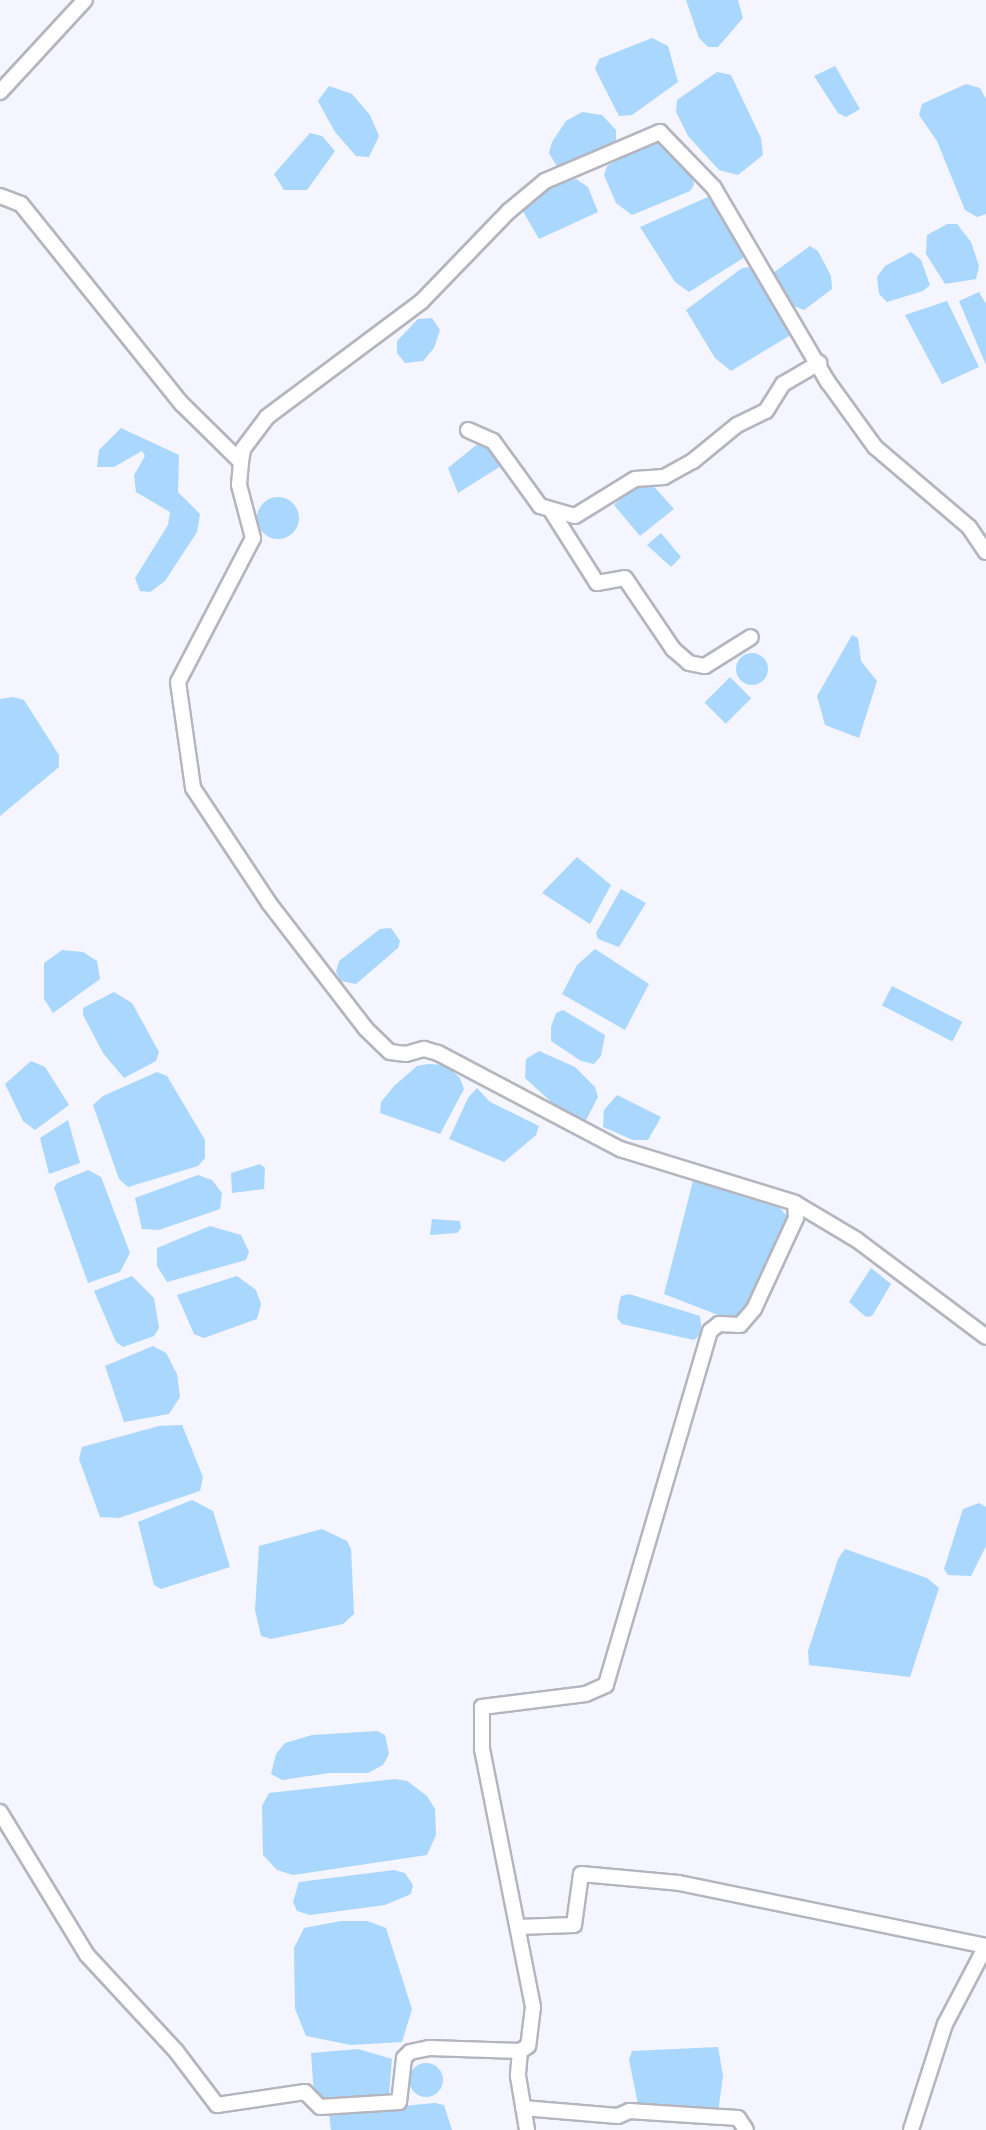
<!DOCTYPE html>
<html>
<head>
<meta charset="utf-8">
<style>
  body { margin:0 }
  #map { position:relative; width:986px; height:2130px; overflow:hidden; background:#f4f5fe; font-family:"IBM Plex Serif",serif }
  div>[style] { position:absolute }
  .water>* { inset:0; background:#a9d7fe; transform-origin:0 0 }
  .round { border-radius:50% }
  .roads { filter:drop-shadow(2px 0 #b4b5bf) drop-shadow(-2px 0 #b4b5bf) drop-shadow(0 2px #b4b5bf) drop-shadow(0 -2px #b4b5bf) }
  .minor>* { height:14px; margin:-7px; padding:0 7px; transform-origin:7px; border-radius:7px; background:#fff }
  span { translate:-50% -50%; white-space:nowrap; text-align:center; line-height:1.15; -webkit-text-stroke:4.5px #fff; paint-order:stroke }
</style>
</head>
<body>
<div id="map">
  <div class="water">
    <div style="clip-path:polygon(686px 0,738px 0,743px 18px,718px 47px,708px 47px,699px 38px)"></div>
    <div style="clip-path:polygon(652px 38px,668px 46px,678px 82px,632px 115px,619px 116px,595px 69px,599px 59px)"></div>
    <div style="clip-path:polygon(835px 66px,860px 109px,846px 117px,838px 113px,814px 76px)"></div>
    <div style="clip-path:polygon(717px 72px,731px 75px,761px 138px,763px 155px,738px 175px,719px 170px,688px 136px,676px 112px,677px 100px)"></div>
    <div style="clip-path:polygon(966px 84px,980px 88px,986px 99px,986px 214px,977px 217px,965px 210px,937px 141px,919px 115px,922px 104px)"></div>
    <div style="clip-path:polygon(329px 86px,352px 94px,370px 115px,379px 136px,369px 157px,356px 156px,335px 132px,318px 101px)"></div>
    <div style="clip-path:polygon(582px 112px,602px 115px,616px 130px,616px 141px,559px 170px,549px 153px,552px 142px,566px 121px)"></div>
    <div style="clip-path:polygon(310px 133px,322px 136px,335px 151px,307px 190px,284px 190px,274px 174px)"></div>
    <div style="clip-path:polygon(654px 139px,692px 171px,694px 185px,690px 191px,632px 215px,616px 203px,604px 175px,607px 166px)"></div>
    <div style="clip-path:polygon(576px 179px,588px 187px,598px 212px,539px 239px,521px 208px,556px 185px)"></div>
    <div style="clip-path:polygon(710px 196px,748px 255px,689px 292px,675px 282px,640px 227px)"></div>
    <div style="clip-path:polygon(947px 224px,957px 224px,971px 242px,979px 266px,976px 279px,945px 284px,926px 254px,927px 235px)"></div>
    <div style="clip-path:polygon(810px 246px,818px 251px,831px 276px,832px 289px,804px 310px,794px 306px,773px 273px)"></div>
    <div style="clip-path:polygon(911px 252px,921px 260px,930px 285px,923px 291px,887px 302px,879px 294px,877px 277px,885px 266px)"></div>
    <div style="clip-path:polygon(751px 267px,794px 333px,731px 371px,715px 358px,686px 310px,742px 268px)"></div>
    <div style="clip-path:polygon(979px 292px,986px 304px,986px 365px,959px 301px)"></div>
    <div style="clip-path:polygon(947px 301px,979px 367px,942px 384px,905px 315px)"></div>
    <div style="clip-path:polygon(432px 318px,440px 330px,434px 348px,423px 361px,405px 363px,397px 353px,397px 341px,418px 319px)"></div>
    <div style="clip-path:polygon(121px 428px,179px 455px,178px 492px,200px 514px,197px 532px,165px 581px,150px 592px,140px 591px,135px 578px,168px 525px,170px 512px,136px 492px,134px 475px,145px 456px,142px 451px,114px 467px,97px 467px,99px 450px)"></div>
    <div style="clip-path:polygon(480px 442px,489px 445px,501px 466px,458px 493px,448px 468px)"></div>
    <div style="clip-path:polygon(639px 482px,650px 482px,674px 509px,640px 536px,614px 505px)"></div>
    <div class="round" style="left:257px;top:497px;width:42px;height:42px"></div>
    <div style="clip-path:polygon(661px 533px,681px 557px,671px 567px,647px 545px)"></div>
    <div style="clip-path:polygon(852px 635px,858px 638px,861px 661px,877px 681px,859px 738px,825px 725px,817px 696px)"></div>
    <div class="round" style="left:736px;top:653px;width:32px;height:32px"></div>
    <div style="left:730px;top:677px;width:30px;height:36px;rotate:45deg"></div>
    <div style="clip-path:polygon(13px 697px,24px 700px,59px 755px,59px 767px,0 816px,0 699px)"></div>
    <div style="clip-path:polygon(577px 857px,611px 885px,590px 924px,542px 893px)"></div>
    <div style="clip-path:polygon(621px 889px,646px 903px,619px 947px,598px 939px,596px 933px)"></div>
    <div style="clip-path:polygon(391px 928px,400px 941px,398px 948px,356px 984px,341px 981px,336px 972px,339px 961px,380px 929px)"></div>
    <div style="clip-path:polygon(595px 949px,649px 984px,625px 1030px,562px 994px,577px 965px)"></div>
    <div style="clip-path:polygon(62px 950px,83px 952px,97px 961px,100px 979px,53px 1013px,44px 999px,44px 963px)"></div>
    <div style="left:892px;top:986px;width:79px;height:22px;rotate:27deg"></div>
    <div style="clip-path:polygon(114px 992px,132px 1003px,159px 1052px,156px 1061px,124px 1078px,103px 1053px,83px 1015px,83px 1008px)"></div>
    <div style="clip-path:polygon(563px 1010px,605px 1035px,601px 1056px,594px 1064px,581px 1061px,551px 1041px,551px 1027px,556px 1013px)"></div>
    <div style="clip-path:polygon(539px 1051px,575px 1067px,595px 1087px,598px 1097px,585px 1122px,569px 1118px,525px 1078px,526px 1059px)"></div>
    <div style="clip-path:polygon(31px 1061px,45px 1067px,69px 1105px,35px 1130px,23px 1121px,5px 1084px)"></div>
    <div style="clip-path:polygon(428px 1064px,445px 1065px,460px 1078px,464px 1089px,440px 1134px,380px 1113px,381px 1102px,394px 1086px,417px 1066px)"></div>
    <div style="clip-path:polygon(157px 1072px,167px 1076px,205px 1140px,205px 1158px,198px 1166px,128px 1187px,119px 1179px,93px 1105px,103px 1096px)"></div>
    <div style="clip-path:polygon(477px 1088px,490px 1102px,539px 1126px,536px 1135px,504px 1162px,449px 1139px,468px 1098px)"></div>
    <div style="clip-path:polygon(617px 1095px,661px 1117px,648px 1140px,633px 1140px,603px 1127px,604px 1110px)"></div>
    <div style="clip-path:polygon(68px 1120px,80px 1163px,49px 1174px,40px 1138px)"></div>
    <div style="clip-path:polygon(260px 1164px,265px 1168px,264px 1189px,232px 1193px,231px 1173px)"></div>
    <div style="clip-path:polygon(88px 1170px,101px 1177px,130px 1253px,120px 1272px,88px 1283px,54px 1188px,57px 1183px)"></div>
    <div style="clip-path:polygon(198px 1175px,212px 1180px,222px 1193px,220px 1209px,159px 1230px,142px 1229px,135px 1198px)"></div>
    <div style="clip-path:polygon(693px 1181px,780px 1208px,788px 1217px,743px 1317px,731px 1320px,664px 1294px)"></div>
    <div style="clip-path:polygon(432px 1219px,460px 1221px,461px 1228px,457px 1233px,430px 1235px)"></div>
    <div style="clip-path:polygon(210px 1226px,241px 1235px,249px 1252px,246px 1260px,167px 1282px,157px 1266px,157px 1248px)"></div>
    <div style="clip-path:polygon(871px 1268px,891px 1284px,872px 1316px,866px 1317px,849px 1302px)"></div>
    <div style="clip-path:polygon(132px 1276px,154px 1298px,159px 1328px,154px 1336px,123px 1347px,116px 1342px,94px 1291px)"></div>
    <div style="clip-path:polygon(237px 1276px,256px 1290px,261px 1304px,257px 1319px,204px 1338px,194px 1334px,177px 1295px)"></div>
    <div style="clip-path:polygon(629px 1294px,700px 1316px,702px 1333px,694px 1340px,622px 1324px,617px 1318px,619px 1304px,621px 1296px)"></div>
    <div style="clip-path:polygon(153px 1346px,166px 1353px,177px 1374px,180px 1397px,169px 1414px,124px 1422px,105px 1366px)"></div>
    <div style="clip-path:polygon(182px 1425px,203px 1477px,200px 1491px,119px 1518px,100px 1517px,79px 1459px,82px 1447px,159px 1426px)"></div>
    <div style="clip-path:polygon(192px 1500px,213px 1511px,230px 1567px,161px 1589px,154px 1585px,138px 1522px)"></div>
    <div style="clip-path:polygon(979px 1503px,986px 1507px,986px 1546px,971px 1576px,948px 1575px,944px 1569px,963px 1509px)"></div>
    <div style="clip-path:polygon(322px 1529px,347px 1541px,351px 1549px,354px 1614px,343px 1624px,271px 1639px,261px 1636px,255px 1610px,259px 1546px)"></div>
    <div style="clip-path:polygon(845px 1549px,927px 1578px,939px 1588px,910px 1677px,809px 1665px,808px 1651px,838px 1559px)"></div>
    <div style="clip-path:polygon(377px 1731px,385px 1735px,389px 1754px,383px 1765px,368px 1773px,329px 1773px,282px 1780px,271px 1774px,276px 1754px,285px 1743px,312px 1735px)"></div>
    <div style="clip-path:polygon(395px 1779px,407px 1781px,427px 1796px,435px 1809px,436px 1835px,427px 1855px,293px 1875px,277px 1870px,263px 1855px,262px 1806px,269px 1793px)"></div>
    <div style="clip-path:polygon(394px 1870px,405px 1873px,413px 1885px,411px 1894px,385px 1905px,310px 1915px,297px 1911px,293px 1902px,299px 1882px)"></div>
    <div style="clip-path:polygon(341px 1921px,367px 1921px,386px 1928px,412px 2009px,402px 2042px,351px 2045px,306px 2036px,295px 2009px,294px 1948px,304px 1928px)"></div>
    <div style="clip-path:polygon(718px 2047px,723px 2076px,718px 2112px,639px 2109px,629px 2060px,632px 2051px)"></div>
    <div style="clip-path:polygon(358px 2049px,392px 2059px,389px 2096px,326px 2104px,314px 2095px,311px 2053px)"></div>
    <div class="round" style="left:409px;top:2063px;width:34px;height:34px"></div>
    <div style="clip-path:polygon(435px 2103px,444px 2105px,452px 2130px,331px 2130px,329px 2113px)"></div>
  </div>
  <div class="roads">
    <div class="minor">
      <div style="left:0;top:92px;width:125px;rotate:-47.3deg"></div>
      <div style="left:0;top:196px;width:22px;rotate:21deg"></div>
      <div style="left:21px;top:204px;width:257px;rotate:51.2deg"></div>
      <div style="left:182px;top:404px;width:83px;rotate:44.5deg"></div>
      <div style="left:241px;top:462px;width:23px;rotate:95deg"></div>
      <div style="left:239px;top:485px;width:55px;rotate:75.2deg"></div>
      <div style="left:253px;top:538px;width:162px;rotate:117.5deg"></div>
      <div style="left:178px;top:682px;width:107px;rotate:81.9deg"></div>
      <div style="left:193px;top:788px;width:138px;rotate:56.5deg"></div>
      <div style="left:269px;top:903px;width:159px;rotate:52.4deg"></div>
      <div style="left:366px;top:1029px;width:33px;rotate:44deg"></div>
      <div style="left:390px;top:1052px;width:16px;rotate:7deg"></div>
      <div style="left:406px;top:1054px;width:19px;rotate:-16deg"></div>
      <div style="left:424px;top:1049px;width:15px;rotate:16deg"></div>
      <div style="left:438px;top:1053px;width:206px;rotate:27.8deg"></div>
      <div style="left:620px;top:1149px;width:183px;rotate:17.1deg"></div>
      <div style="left:795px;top:1203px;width:15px;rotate:86deg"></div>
      <div style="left:796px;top:1218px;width:100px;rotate:114.8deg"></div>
      <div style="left:754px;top:1309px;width:21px;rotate:131deg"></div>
      <div style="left:740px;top:1325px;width:21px;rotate:-177deg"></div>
      <div style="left:719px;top:1324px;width:11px;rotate:142deg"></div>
      <div style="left:710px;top:1331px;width:369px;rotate:106.4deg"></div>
      <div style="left:606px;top:1685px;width:22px;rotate:156deg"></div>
      <div style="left:586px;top:1694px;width:105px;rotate:172.9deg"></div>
      <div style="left:482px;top:1707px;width:42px;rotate:90deg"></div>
      <div style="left:482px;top:1749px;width:263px;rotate:78.8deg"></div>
      <div style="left:533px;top:2007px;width:39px;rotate:97deg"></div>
      <div style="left:528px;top:2046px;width:9px;rotate:148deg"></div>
      <div style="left:520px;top:2051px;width:25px;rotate:95deg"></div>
      <div style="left:518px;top:2076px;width:55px;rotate:80.5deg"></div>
      <div style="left:468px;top:430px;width:27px;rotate:24deg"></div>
      <div style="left:493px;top:441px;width:80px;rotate:54.1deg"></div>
      <div style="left:540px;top:506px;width:36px;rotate:16deg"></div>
      <div style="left:575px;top:516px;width:70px;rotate:-31.7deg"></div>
      <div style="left:635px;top:479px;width:29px;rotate:-4deg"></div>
      <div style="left:664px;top:477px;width:33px;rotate:-29deg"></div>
      <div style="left:693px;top:461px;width:57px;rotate:-39.3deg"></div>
      <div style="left:737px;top:425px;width:32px;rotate:-26deg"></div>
      <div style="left:766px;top:411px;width:32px;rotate:-58deg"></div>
      <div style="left:783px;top:384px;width:42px;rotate:-30.3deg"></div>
      <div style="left:241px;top:462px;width:13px;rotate:-81deg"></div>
      <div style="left:243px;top:449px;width:40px;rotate:-53deg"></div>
      <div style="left:267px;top:417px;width:192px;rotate:-36.8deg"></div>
      <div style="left:421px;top:302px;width:127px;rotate:-46deg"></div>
      <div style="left:509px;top:211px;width:47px;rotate:-39.8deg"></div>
      <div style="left:545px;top:181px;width:125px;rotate:-23.1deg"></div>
      <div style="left:660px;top:132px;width:78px;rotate:46deg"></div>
      <div style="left:714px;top:188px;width:225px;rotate:59.6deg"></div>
      <div style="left:828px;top:382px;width:80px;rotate:54.1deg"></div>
      <div style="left:875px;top:447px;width:123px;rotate:40.4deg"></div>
      <div style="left:969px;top:527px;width:30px;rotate:56deg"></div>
      <div style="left:552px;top:512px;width:84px;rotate:57.6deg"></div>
      <div style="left:597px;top:583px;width:28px;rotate:-10deg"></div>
      <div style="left:625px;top:578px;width:86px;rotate:55.9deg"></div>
      <div style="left:673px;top:649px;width:21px;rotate:41deg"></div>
      <div style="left:689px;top:663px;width:16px;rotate:11deg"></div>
      <div style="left:705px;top:666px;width:54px;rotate:-32.2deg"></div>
      <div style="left:795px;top:1203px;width:72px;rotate:30.8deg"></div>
      <div style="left:857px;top:1240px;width:161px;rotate:36.9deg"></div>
      <div style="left:0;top:1812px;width:167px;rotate:58.7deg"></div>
      <div style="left:87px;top:1955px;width:131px;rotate:47.2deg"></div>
      <div style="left:176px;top:2051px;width:68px;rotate:52.8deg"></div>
      <div style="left:217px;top:2105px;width:89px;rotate:-8.4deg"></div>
      <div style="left:305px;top:2092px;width:21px;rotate:45deg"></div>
      <div style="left:320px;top:2107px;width:79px;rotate:-3.6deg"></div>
      <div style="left:399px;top:2102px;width:44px;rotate:-83.5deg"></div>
      <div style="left:404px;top:2058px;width:8px;rotate:-45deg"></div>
      <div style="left:410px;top:2052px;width:19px;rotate:-12deg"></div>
      <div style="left:429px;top:2048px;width:91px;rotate:1.9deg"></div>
      <div style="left:518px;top:1927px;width:56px;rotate:-2deg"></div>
      <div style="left:574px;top:1925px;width:51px;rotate:-82.2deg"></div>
      <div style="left:581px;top:1874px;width:98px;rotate:5.2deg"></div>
      <div style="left:679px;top:1883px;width:313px;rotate:11.6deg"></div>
      <div style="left:986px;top:1946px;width:88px;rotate:117.7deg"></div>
      <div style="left:945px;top:2024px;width:111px;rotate:107.8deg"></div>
      <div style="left:523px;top:2108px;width:95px;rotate:4.8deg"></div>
      <div style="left:618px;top:2116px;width:12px;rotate:-24deg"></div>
      <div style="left:629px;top:2111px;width:109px;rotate:3.7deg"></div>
      <div style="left:738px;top:2118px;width:14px;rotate:56deg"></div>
    </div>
  </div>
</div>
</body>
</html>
